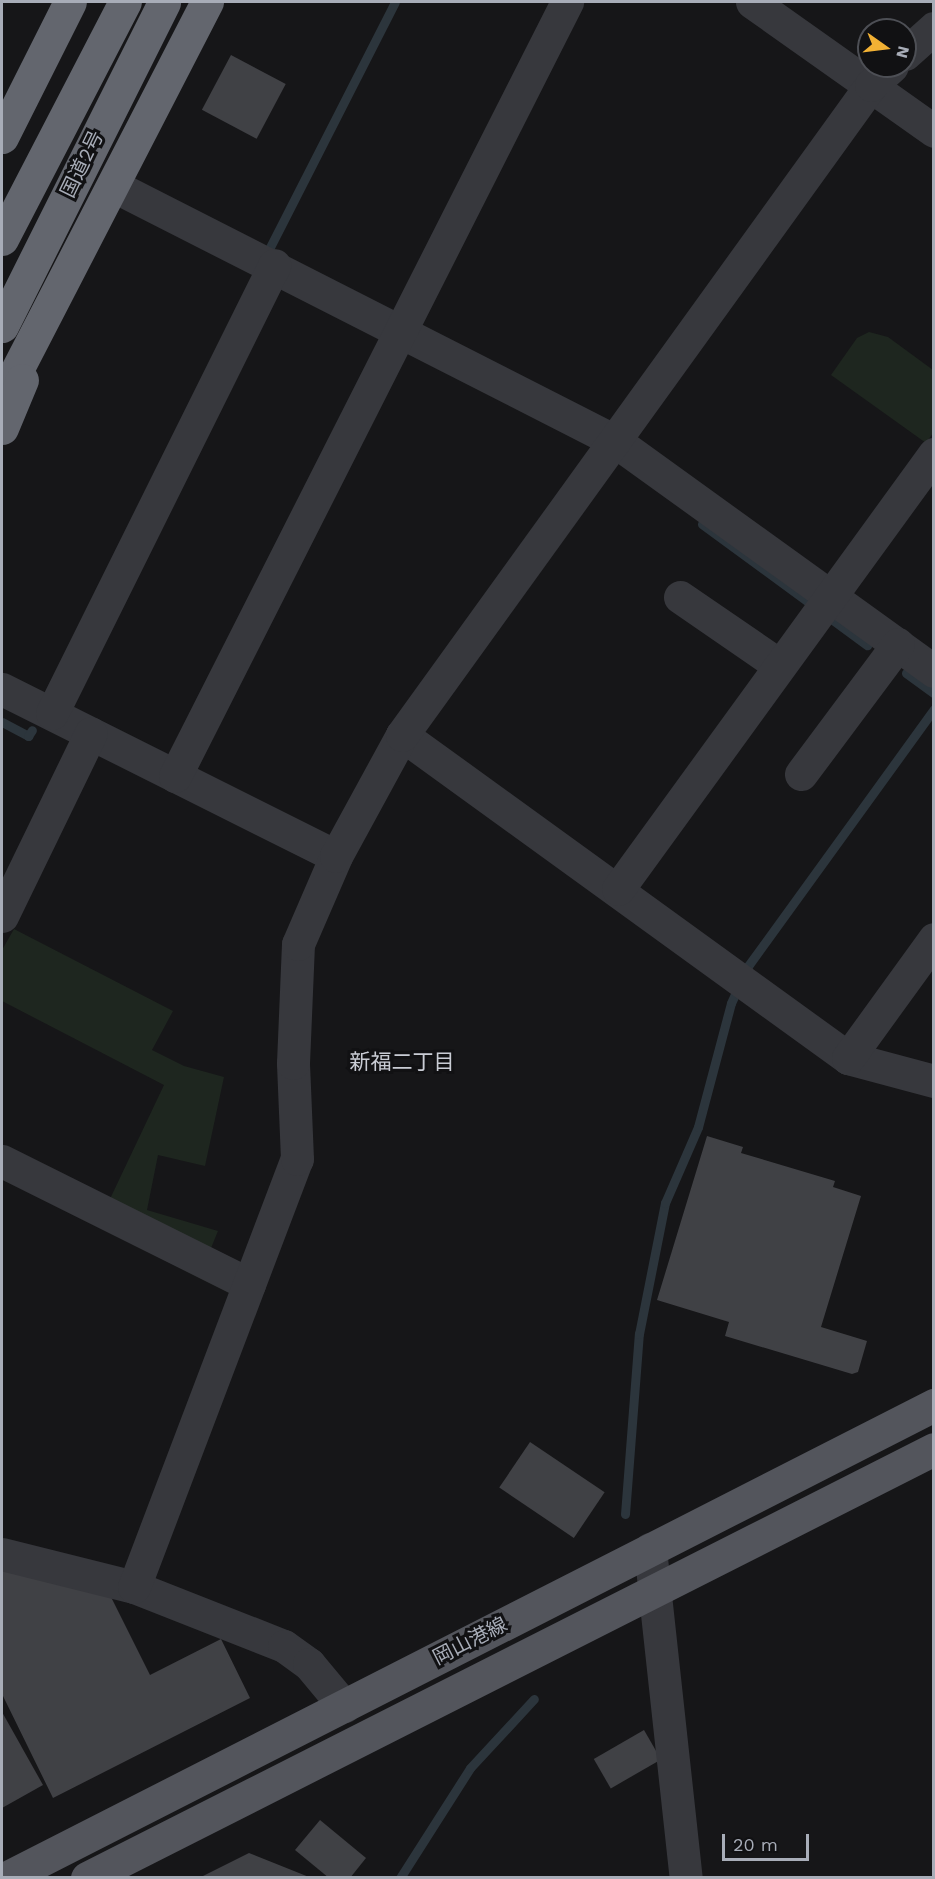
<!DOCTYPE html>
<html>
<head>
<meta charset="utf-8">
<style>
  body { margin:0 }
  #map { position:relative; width:935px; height:1879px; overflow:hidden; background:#161618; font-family:"Work Sans","Noto Sans JP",sans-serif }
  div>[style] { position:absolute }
  .green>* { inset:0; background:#1e261f }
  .stream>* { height:9px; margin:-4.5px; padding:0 4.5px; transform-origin:4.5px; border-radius:4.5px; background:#2c353c }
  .building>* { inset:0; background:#404145; transform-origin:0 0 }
  .minor>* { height:33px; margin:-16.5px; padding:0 16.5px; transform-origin:16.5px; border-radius:16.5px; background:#37383d }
  .major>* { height:33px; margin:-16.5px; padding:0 16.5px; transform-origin:16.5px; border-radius:16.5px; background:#53555c }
  .highway>* { height:33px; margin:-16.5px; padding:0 16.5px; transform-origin:16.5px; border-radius:16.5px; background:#63666e }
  span { translate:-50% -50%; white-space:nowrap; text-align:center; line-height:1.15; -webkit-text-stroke:6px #111113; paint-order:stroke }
  .street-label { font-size:20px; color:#a8adb8 }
  .neighbourhood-label { font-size:21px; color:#c9ccd4 }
  .frame { position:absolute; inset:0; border:3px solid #a8adb8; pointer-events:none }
  .north { position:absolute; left:857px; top:18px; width:60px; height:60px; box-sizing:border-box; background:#111113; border:2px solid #4d4f55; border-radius:50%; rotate:104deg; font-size:16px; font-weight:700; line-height:24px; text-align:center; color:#a8adb8 }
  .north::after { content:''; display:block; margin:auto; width:21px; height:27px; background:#f2b134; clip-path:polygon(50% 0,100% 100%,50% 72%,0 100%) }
  .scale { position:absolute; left:722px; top:1834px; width:87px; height:27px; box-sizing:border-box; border:3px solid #a8adb8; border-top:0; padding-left:8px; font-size:18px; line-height:21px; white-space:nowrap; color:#a8adb8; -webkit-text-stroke:4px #111113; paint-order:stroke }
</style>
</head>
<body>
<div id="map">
  <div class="green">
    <div style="clip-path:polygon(869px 332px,888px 337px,933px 370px,933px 433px,926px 443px,831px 375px,857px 338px)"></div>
    <div style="clip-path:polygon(14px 929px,173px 1011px,152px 1050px,184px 1066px,224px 1077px,205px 1166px,158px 1155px,147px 1210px,218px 1231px,209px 1253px,109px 1201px,164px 1085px,2px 1001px,2px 950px)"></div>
  </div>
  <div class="stream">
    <div style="left:265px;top:257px;width:286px;rotate:-63deg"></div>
    <div style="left:702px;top:524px;width:205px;rotate:36.3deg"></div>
    <div style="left:906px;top:673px;width:34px;rotate:36deg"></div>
    <div style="left:2px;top:722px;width:30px;rotate:28deg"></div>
    <div style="left:28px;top:736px;width:7px;rotate:-56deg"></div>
    <div style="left:625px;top:1514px;width:181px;rotate:-85.6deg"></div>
    <div style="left:639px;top:1334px;width:134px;rotate:-78.8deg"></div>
    <div style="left:665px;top:1203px;width:83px;rotate:-66.5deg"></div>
    <div style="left:698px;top:1127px;width:128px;rotate:-75.1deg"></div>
    <div style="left:731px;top:1003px;width:41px;rotate:-65.3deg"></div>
    <div style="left:748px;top:966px;width:317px;rotate:-54.1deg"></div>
    <div style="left:400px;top:1878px;width:130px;rotate:-57.5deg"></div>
    <div style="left:470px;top:1768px;width:94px;rotate:-47.2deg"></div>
  </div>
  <div class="building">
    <div style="left:231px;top:55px;width:62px;height:62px;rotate:28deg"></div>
    <div style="clip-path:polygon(707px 1136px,743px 1147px,741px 1153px,835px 1181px,833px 1187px,861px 1196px,821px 1327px,867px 1341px,858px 1372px,852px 1374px,725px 1336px,729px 1322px,657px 1300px)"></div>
    <div style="left:530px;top:1442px;width:90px;height:55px;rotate:34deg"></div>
    <div style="clip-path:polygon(2px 1567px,111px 1597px,150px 1675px,221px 1639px,250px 1698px,53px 1798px,2px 1694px)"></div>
    <div style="clip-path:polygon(2px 1712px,43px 1785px,2px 1808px)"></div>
    <div style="left:644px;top:1730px;width:34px;height:58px;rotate:60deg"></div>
    <div style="clip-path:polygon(320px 1820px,366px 1858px,350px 1878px,329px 1878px,295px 1850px)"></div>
    <div style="clip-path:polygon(249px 1853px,309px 1877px,309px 1878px,199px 1878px)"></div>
  </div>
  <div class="minor">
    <div style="left:752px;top:2px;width:223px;rotate:35.3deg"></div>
    <div style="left:905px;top:54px;width:39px;rotate:-42deg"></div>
    <div style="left:114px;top:186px;width:562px;rotate:26.98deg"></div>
    <div style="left:615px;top:441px;width:393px;rotate:35.8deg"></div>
    <div style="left:680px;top:597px;width:120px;rotate:34.5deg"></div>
    <div style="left:2px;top:689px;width:373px;rotate:26.6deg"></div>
    <div style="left:52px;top:713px;width:500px;rotate:-63.6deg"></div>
    <div style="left:402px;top:735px;width:551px;rotate:35.91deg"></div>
    <div style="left:848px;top:1058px;width:89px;rotate:15deg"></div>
    <div style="left:801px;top:774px;width:162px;rotate:-53.3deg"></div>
    <div style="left:175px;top:776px;width:868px;rotate:-63.14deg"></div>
    <div style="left:618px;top:889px;width:538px;rotate:-54deg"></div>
    <div style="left:2px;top:916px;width:203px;rotate:-64.1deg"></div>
    <div style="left:848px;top:1058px;width:147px;rotate:-54.1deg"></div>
    <div style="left:2px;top:1161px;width:276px;rotate:26.5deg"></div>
    <div style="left:650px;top:1549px;width:331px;rotate:83.8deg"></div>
    <div style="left:2px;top:1554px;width:136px;rotate:14deg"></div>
    <div style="left:134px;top:1587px;width:161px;rotate:21.5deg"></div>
    <div style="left:284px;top:1646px;width:31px;rotate:36deg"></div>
    <div style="left:309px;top:1664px;width:55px;rotate:50.2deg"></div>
    <div style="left:134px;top:1587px;width:458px;rotate:-69.2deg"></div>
    <div style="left:297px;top:1159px;width:96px;rotate:-92.4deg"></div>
    <div style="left:293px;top:1063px;width:119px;rotate:-87.6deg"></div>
    <div style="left:298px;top:944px;width:96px;rotate:-66.6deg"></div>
    <div style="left:336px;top:856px;width:138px;rotate:-61.4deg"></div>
    <div style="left:402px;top:735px;width:802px;rotate:-54.19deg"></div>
    <div style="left:871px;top:85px;width:28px;rotate:-42deg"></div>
  </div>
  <div class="major">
    <div style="left:6px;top:1878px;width:1042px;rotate:-27.01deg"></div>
    <div style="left:87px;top:1878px;width:949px;rotate:-26.86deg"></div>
  </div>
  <div class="highway">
    <div style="left:2px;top:137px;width:151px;rotate:-63.3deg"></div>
    <div style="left:2px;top:239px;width:267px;rotate:-62.6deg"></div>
    <div style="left:2px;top:326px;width:362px;rotate:-63.4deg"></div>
    <div style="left:2px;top:399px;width:447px;rotate:-62.7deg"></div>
    <div style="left:2px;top:428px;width:52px;rotate:-67.4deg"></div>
  </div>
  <div class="street-label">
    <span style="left:82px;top:164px;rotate:-64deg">国道2号</span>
    <span style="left:470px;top:1641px;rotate:-27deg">岡山港線</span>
  </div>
  <div class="neighbourhood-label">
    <span style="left:402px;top:1062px">新福二丁目</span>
  </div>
  <div class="frame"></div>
  <div class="north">N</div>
  <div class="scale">20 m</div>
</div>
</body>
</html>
